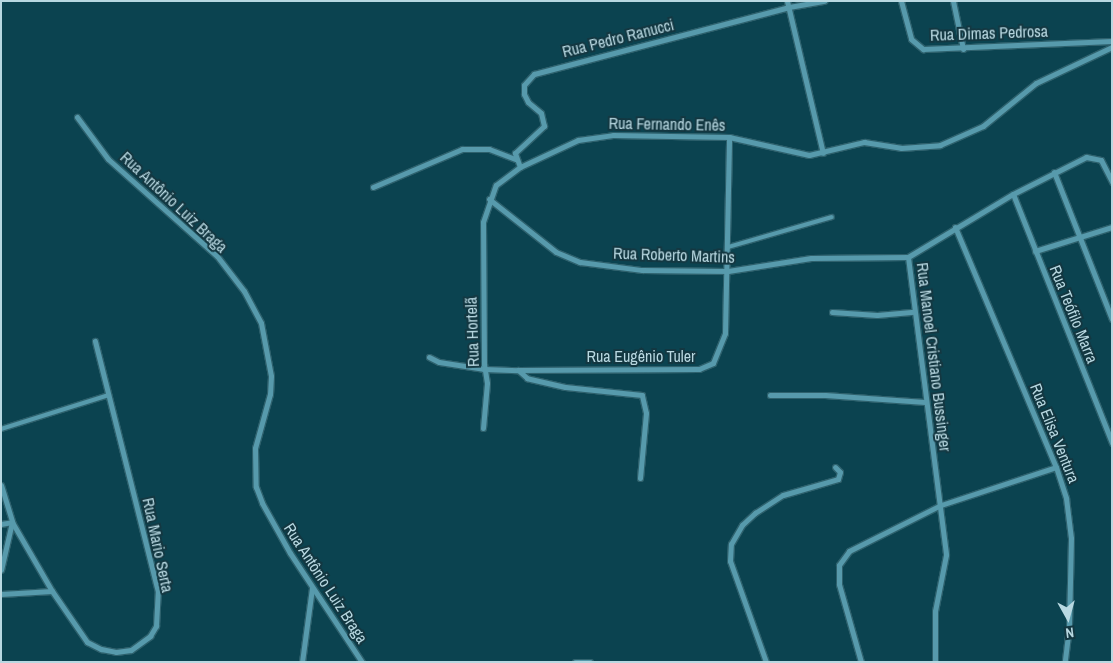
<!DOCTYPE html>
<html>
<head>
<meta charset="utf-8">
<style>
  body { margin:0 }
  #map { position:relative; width:1113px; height:663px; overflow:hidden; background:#0b4350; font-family:"Archivo Narrow",sans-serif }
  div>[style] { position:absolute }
  .roads { filter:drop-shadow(1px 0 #2e616d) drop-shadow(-1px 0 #2e616d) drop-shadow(0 1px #2e616d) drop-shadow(0 -1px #2e616d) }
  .service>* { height:4px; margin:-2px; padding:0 2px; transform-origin:2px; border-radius:2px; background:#579aac }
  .minor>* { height:5px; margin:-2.5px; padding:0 2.5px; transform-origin:2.5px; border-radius:2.5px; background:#579aac }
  span { translate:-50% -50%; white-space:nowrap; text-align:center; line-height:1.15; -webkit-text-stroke:4px #133741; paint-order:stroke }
  .street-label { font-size:16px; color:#b8d8e1 }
  .frame { position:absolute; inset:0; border:2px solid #b8d8e1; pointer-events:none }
  .north { position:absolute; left:1043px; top:593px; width:50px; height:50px; -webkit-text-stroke:4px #133741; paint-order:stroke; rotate:173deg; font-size:14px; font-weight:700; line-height:20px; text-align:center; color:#b8d8e1 }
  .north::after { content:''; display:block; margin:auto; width:18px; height:22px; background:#b8d8e1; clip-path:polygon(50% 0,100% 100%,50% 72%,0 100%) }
</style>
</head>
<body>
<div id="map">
  <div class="roads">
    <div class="service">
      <div style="left:728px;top:247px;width:108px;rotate:-16.1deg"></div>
      <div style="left:1px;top:429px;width:113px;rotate:-17.5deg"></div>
    </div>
    <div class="minor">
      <div style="left:787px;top:1px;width:156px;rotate:76.7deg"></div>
      <div style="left:901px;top:1px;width:39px;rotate:75deg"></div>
      <div style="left:911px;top:39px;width:16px;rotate:40deg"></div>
      <div style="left:923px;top:49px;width:189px;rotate:-2.4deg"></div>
      <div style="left:953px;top:1px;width:49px;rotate:78.2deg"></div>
      <div style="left:77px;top:117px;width:52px;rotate:53.6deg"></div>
      <div style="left:108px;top:159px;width:146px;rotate:41.7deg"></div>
      <div style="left:217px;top:256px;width:44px;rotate:52.4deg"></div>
      <div style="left:244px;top:291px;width:36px;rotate:62deg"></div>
      <div style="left:261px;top:323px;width:54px;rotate:79.3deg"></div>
      <div style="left:271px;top:376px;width:18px;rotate:93deg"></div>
      <div style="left:270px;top:394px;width:56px;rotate:105.5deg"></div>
      <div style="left:255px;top:448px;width:39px;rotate:89deg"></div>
      <div style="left:256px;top:487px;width:17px;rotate:69deg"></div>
      <div style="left:262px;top:503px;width:57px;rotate:60.8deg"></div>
      <div style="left:290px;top:553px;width:131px;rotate:56.6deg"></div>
      <div style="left:520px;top:167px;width:15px;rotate:-110deg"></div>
      <div style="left:515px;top:153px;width:40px;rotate:-43deg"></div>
      <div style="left:544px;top:126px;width:13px;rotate:-103deg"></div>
      <div style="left:541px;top:113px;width:17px;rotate:-140deg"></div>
      <div style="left:528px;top:102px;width:9px;rotate:-117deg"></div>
      <div style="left:524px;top:94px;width:9px;rotate:-90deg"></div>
      <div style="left:524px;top:85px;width:15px;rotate:-48deg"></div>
      <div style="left:534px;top:74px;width:264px;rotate:-14.7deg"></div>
      <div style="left:789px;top:7px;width:36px;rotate:-10deg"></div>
      <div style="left:1054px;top:172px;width:158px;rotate:68.5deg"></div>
      <div style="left:373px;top:187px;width:97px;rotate:-23.1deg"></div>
      <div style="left:462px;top:149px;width:27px"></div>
      <div style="left:489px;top:149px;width:28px;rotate:21deg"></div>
      <div style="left:1013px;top:194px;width:268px;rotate:68.3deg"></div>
      <div style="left:489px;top:199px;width:85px;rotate:38.3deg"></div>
      <div style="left:556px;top:252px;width:26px;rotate:23deg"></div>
      <div style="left:580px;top:262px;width:63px;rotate:7.4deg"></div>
      <div style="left:642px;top:270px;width:86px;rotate:0.7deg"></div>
      <div style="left:728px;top:271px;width:84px;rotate:-8.9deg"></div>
      <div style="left:811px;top:258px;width:97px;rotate:-0.6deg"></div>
      <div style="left:908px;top:257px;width:122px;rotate:-31deg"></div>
      <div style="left:1013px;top:194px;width:82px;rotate:-26.9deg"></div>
      <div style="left:1086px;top:157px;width:15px;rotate:11deg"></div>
      <div style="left:1101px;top:160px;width:25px;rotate:63deg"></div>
      <div style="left:955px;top:227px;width:260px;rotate:67.2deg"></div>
      <div style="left:1056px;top:467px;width:33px;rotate:72deg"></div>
      <div style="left:1066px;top:498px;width:40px;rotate:82.9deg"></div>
      <div style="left:1071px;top:538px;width:89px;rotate:91.3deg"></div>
      <div style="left:1069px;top:627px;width:35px;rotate:97deg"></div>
      <div style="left:1035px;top:251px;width:81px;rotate:-17.3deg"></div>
      <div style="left:908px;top:257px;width:300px;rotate:82.7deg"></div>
      <div style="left:946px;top:555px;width:57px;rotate:101.1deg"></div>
      <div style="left:935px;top:611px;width:51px;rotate:90deg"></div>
      <div style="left:832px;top:312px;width:45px;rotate:3.8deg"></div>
      <div style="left:877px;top:315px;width:37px;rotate:-5deg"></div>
      <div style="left:429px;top:357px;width:11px;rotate:27deg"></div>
      <div style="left:439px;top:362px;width:46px;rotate:8.8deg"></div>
      <div style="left:484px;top:369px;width:34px;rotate:2deg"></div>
      <div style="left:770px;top:395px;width:55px"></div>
      <div style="left:825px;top:395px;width:100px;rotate:4deg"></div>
      <div style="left:483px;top:428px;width:45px;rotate:-84.9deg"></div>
      <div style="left:487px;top:383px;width:19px;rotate:-99deg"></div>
      <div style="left:484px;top:364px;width:142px;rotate:-90.4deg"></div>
      <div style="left:483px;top:222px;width:39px;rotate:-71deg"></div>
      <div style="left:496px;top:185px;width:30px;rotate:-37deg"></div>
      <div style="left:520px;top:167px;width:64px;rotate:-25deg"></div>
      <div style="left:578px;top:140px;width:35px;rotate:-8deg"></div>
      <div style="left:613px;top:135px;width:116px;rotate:1deg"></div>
      <div style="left:729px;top:137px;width:82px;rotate:12.7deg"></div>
      <div style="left:809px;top:155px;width:57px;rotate:-13.3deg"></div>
      <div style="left:864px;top:142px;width:37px;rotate:9deg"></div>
      <div style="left:901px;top:148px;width:39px;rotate:-4deg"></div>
      <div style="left:940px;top:145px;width:47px;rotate:-23.8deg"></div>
      <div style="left:983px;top:126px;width:68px;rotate:-39.1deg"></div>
      <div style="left:1036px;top:83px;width:84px;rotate:-25.3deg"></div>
      <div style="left:640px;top:478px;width:65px;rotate:-84.7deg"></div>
      <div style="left:646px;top:413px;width:18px;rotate:-103deg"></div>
      <div style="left:642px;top:395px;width:77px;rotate:-174.1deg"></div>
      <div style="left:565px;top:387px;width:39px;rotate:-167deg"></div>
      <div style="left:527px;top:378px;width:12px;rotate:-138deg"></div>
      <div style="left:518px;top:370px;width:181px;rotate:-0.3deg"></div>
      <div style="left:699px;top:369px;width:15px;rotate:-23deg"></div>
      <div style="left:713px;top:363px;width:32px;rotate:-68deg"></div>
      <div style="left:725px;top:333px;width:196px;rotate:-88.8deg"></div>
      <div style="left:1px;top:485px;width:39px;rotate:73deg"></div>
      <div style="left:12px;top:522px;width:49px;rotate:102.9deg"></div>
      <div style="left:12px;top:522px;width:80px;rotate:59.9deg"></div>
      <div style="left:52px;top:591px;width:62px;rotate:55.5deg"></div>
      <div style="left:87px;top:642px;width:16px;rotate:27deg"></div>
      <div style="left:101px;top:649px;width:15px;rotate:11deg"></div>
      <div style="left:116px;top:652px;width:15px;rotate:-8deg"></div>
      <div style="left:131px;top:650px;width:24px;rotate:-36deg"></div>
      <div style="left:150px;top:636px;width:12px;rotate:-59deg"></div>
      <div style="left:156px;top:626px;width:34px;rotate:-87deg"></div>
      <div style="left:158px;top:592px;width:259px;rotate:-104.1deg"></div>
      <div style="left:1px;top:524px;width:11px;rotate:-10deg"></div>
      <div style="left:1px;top:594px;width:51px;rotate:-3.4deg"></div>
      <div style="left:302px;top:662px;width:75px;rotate:-82.3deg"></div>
      <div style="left:575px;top:662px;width:15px"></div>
      <div style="left:766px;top:662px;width:107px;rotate:-109.6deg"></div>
      <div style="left:730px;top:561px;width:17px;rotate:-87deg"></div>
      <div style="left:731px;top:544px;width:22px;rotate:-60deg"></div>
      <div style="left:742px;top:525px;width:18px;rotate:-43deg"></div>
      <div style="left:755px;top:513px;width:33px;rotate:-33deg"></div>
      <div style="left:783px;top:495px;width:57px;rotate:-16.2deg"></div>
      <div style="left:838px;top:479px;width:7px;rotate:-74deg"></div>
      <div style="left:840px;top:472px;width:7px;rotate:-135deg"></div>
      <div style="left:861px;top:662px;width:81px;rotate:-105.8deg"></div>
      <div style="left:839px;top:584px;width:19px;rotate:-90deg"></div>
      <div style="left:839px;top:565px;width:17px;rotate:-54deg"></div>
      <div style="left:849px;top:551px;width:103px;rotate:-26.6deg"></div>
      <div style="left:941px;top:505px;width:121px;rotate:-18.3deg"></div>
    </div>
  </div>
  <div class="street-label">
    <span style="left:989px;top:33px;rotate:-2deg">Rua Dimas Pedrosa</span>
    <span style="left:618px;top:38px;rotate:-14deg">Rua Pedro Ranucci</span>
    <span style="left:667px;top:124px;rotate:1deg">Rua Fernando Enês</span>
    <span style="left:174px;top:202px;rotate:43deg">Rua Antônio Luiz Braga</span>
    <span style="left:674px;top:255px;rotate:2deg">Rua Roberto Martins</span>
    <span style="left:1074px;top:314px;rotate:68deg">Rua Teófilo Marra</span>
    <span style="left:472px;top:332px;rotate:-92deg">Rua Hortelã</span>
    <span style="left:641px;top:356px">Rua Eugênio Tuler</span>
    <span style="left:934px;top:357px;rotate:83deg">Rua Manoel Cristiano Bussinger</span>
    <span style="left:1055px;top:433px;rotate:68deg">Rua Elisa Ventura</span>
    <span style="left:158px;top:545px;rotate:78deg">Rua Mario Serta</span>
    <span style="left:326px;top:583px;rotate:57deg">Rua Antônio Luiz Braga</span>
  </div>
  <div class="frame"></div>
  <div class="north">N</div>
</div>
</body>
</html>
